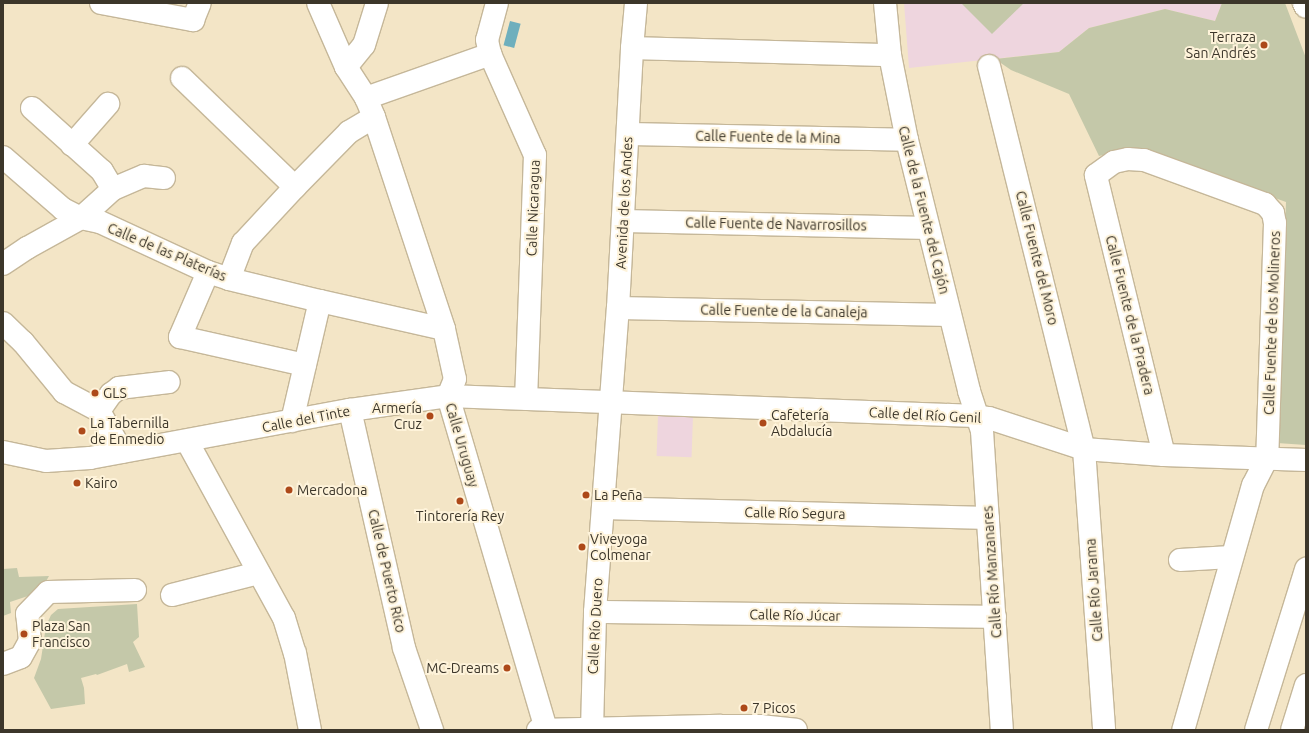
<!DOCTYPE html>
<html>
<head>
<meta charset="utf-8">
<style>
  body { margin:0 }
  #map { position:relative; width:1309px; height:733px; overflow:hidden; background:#f3e5c6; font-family:Ubuntu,sans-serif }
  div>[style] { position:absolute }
  .education>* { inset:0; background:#eed5de; transform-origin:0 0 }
  .green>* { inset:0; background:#c4c8a9 }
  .water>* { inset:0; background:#6eafbd; transform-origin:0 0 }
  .roads { filter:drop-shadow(1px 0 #c5b799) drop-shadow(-1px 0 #c5b799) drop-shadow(0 1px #c5b799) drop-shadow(0 -1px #c5b799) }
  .minor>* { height:22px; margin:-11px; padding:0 11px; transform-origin:11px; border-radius:11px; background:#fff }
  .major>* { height:22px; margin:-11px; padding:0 11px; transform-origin:11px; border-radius:11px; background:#fff }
  .dots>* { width:11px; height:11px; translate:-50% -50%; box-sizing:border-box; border:2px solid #fef3da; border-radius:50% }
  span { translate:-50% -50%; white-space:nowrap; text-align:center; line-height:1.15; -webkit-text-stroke:4px #fef3da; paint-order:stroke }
  .poi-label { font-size:14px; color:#3c362a }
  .right { translate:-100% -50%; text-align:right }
  .left { translate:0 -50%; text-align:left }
  .street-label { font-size:14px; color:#3c362a }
  .frame { position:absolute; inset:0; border:4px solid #3c362a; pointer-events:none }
</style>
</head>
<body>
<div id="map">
  <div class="education">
    <div style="clip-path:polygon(904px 3px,1222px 3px,1215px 21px,1165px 9px,1089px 28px,1059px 52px,909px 68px)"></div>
    <div style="left:658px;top:415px;width:35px;height:41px;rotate:2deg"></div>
  </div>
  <div class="green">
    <div style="clip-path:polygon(961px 3px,1024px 3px,992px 34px)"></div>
    <div style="clip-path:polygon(1222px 3px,1285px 3px,1306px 58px,1306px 445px,1277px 443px,1286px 202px,1144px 152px,1125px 150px,1099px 156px,1069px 94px,1011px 70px,995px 59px,1059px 52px,1089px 28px,1165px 9px,1215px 21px)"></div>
    <div style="clip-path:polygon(17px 568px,19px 577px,49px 576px,40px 592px,10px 602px,11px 613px,3px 616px,3px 569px)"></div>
    <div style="clip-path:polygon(137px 604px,139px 637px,133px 642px,145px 667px,129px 672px,127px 664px,97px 675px,96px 674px,81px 678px,84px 688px,85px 704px,51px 709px,34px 678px,41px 659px,46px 626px,51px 615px,58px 609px)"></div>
  </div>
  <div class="water">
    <div style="left:510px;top:21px;width:11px;height:25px;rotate:15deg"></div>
  </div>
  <div class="roads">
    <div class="minor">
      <div style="left:101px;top:3px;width:94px;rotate:10.5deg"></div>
      <div style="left:193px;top:20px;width:18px;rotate:-68deg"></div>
      <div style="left:318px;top:3px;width:70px;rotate:66.4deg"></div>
      <div style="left:346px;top:67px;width:37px;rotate:57deg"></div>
      <div style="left:366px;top:98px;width:21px;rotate:67deg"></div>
      <div style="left:374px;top:117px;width:223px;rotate:71.7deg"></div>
      <div style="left:444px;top:329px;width:51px;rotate:77.6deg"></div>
      <div style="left:455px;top:379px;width:18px;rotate:112deg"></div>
      <div style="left:448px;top:396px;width:347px;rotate:73.6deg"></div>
      <div style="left:497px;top:3px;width:38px;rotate:105deg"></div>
      <div style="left:487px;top:40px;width:14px;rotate:78deg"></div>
      <div style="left:490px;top:54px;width:111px;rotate:66deg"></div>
      <div style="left:535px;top:155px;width:244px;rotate:92.1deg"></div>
      <div style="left:885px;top:3px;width:52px;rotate:84.5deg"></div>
      <div style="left:890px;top:55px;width:87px;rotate:78.7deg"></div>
      <div style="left:907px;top:140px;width:259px;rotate:76.1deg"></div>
      <div style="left:969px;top:391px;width:42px;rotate:72deg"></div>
      <div style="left:982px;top:431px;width:300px;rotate:86.2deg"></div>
      <div style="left:632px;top:48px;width:258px;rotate:1.6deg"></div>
      <div style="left:989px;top:66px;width:395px;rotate:76.1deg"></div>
      <div style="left:1084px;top:449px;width:282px;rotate:85.9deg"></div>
      <div style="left:346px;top:67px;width:28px;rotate:-51deg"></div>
      <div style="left:364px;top:45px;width:44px;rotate:-72.8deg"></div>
      <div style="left:182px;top:78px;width:157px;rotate:44deg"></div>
      <div style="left:366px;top:98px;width:132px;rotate:-19.5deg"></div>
      <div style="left:32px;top:108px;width:94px;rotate:42deg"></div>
      <div style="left:102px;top:171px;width:21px;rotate:59deg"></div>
      <div style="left:629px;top:134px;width:278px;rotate:1.2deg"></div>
      <div style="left:72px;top:145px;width:55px;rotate:-48.7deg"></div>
      <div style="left:3px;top:157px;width:79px;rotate:40.9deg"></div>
      <div style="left:63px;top:209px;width:20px;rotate:27deg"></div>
      <div style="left:81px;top:218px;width:19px;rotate:12deg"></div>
      <div style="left:100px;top:222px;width:119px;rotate:24.8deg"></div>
      <div style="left:208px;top:272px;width:22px;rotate:18deg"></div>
      <div style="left:229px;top:279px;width:94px;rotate:13.6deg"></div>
      <div style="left:320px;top:301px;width:127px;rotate:12.7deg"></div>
      <div style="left:624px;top:221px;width:304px;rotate:1.3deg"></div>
      <div style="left:3px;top:264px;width:29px;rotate:-34deg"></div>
      <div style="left:27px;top:248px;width:62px;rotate:-29.1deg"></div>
      <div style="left:81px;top:218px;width:43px;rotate:-42.2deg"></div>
      <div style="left:113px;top:189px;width:34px;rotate:-23deg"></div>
      <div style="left:144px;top:176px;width:20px;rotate:6deg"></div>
      <div style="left:208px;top:272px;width:71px;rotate:113.3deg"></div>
      <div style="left:180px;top:337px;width:128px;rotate:12.6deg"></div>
      <div style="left:229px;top:279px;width:39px;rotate:-69deg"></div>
      <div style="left:243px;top:243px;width:76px;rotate:-47.1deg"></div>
      <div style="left:295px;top:187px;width:77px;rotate:-45.5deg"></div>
      <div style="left:349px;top:132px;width:29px;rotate:-31deg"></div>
      <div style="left:618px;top:308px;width:332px;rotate:1.2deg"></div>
      <div style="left:3px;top:323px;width:28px;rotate:44deg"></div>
      <div style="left:23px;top:342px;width:65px;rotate:50.6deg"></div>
      <div style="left:64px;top:392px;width:40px;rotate:28deg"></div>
      <div style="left:99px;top:411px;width:47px;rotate:60.7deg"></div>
      <div style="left:350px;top:410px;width:244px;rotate:77.2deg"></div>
      <div style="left:404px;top:648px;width:87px;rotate:71.1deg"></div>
      <div style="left:99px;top:411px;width:21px;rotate:-55deg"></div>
      <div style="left:111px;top:394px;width:10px;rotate:-37deg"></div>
      <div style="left:119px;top:388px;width:50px;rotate:-6.8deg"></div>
      <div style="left:292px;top:421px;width:123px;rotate:-76.9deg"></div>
      <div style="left:187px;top:441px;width:202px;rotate:61.3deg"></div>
      <div style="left:284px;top:618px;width:37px;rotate:73deg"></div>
      <div style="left:295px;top:653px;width:78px;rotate:79deg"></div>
      <div style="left:3px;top:452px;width:44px;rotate:11.8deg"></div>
      <div style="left:46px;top:461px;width:44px;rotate:-3.9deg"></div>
      <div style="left:90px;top:458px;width:264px;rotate:-10.5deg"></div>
      <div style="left:350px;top:410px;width:99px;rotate:-8.1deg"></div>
      <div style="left:448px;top:396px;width:528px;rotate:2.17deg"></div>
      <div style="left:976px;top:416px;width:13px;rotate:9deg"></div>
      <div style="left:989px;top:418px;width:100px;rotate:18.1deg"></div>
      <div style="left:1084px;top:449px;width:80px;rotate:4.3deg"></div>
      <div style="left:1164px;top:455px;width:142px;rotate:2deg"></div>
      <div style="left:1164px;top:455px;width:288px;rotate:-103.7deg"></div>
      <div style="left:1096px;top:175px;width:22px;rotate:-36deg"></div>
      <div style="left:1114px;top:162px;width:14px;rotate:-12deg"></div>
      <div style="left:1128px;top:159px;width:16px;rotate:4deg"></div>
      <div style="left:1144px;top:160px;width:129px;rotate:20deg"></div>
      <div style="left:1265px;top:204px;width:12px;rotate:48deg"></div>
      <div style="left:1273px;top:213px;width:10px;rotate:79deg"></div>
      <div style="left:1275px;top:223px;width:235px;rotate:91.9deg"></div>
      <div style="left:1267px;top:458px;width:30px;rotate:117deg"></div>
      <div style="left:1253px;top:485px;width:255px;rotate:105.9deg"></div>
      <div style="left:603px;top:508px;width:385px;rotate:1.5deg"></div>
      <div style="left:1180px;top:560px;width:51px;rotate:-3.4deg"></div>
      <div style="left:172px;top:595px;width:89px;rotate:-14.3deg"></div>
      <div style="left:595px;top:612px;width:400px;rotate:0.7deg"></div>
      <div style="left:3px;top:664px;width:19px;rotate:-21deg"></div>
      <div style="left:21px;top:657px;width:18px;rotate:-61deg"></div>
      <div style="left:30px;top:641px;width:27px;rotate:-96deg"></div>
      <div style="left:27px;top:614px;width:30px;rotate:-46deg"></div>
      <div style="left:48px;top:592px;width:87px;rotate:-1.3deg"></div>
      <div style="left:538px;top:730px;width:183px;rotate:-1.3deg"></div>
      <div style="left:721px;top:726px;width:39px"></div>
      <div style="left:760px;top:726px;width:36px;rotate:6deg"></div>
      <div style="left:592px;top:730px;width:118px;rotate:-88.5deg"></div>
      <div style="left:595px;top:612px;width:305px;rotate:-85.7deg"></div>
      <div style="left:618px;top:308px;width:260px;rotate:-86.9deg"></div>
      <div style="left:632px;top:48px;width:45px;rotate:-84.9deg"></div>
    </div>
    <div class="major">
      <div style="left:1304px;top:3px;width:4px;rotate:63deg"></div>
      <div style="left:1256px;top:730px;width:169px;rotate:-72.7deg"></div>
      <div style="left:1292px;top:730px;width:47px;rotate:-72.7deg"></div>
    </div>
  </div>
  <div class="dots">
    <div style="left:1264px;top:45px;background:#ad4919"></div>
    <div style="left:95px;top:393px;background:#ad4919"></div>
    <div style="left:430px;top:416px;background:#ad4919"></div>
    <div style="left:763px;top:423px;background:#ad4919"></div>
    <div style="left:82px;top:431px;background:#ad4919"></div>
    <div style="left:77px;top:483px;background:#ad4919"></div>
    <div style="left:289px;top:490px;background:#ad4919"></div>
    <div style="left:586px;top:495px;background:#ad4919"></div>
    <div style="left:460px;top:501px;background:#ad4919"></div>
    <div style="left:582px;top:547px;background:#ad4919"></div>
    <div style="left:24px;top:634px;background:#ad4919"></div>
    <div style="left:507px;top:668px;background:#ad4919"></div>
    <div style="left:744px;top:708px;background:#ad4919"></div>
  </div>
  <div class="poi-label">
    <span class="right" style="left:1256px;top:45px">Terraza<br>San Andrés</span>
    <span class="left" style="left:103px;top:393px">GLS</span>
    <span class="right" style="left:422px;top:416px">Armería<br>Cruz</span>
    <span class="left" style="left:771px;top:423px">Cafetería<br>Abdalucía</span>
    <span class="left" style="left:90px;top:431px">La Tabernilla<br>de Enmedio</span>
    <span class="left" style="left:85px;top:483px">Kairo</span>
    <span class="left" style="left:297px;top:490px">Mercadona</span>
    <span class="left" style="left:594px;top:495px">La Peña</span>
    <span style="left:460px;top:516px">Tintorería Rey</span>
    <span class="left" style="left:590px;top:547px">Viveyoga<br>Colmenar</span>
    <span class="left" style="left:32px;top:634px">Plaza San<br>Francisco</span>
    <span class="right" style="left:499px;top:668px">MC-Dreams</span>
    <span class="left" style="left:752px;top:708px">7 Picos</span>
  </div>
  <div class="street-label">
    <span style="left:768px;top:137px;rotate:1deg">Calle Fuente de la Mina</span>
    <span style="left:624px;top:203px;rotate:-87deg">Avenida de los Andes</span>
    <span style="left:533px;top:208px;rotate:-88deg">Calle Nicaragua</span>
    <span style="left:924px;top:210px;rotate:76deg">Calle de la Fuente del Cajón</span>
    <span style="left:776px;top:224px;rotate:1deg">Calle Fuente de Navarrosillos</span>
    <span style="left:167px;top:252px;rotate:23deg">Calle de las Platerías</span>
    <span style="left:1037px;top:258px;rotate:76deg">Calle Fuente del Moro</span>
    <span style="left:784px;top:311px;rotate:1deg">Calle Fuente de la Canaleja</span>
    <span style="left:1130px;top:315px;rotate:76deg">Calle Fuente de la Pradera</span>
    <span style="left:1272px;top:323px;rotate:-88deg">Calle Fuente de los Molineros</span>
    <span style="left:925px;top:415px;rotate:3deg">Calle del Río Genil</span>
    <span style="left:306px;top:419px;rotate:-11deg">Calle del Tinte</span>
    <span style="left:462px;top:445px;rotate:74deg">Calle Uruguay</span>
    <span style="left:795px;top:513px;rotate:1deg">Calle Río Segura</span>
    <span style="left:387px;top:571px;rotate:77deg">Calle de Puerto Rico</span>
    <span style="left:992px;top:572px;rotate:-94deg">Calle Río Manzanares</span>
    <span style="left:1094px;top:590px;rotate:-94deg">Calle Río Jarama</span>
    <span style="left:795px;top:615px;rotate:1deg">Calle Río Júcar</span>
    <span style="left:595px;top:626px;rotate:-87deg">Calle Río Duero</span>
  </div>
  <div class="frame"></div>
</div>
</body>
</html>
